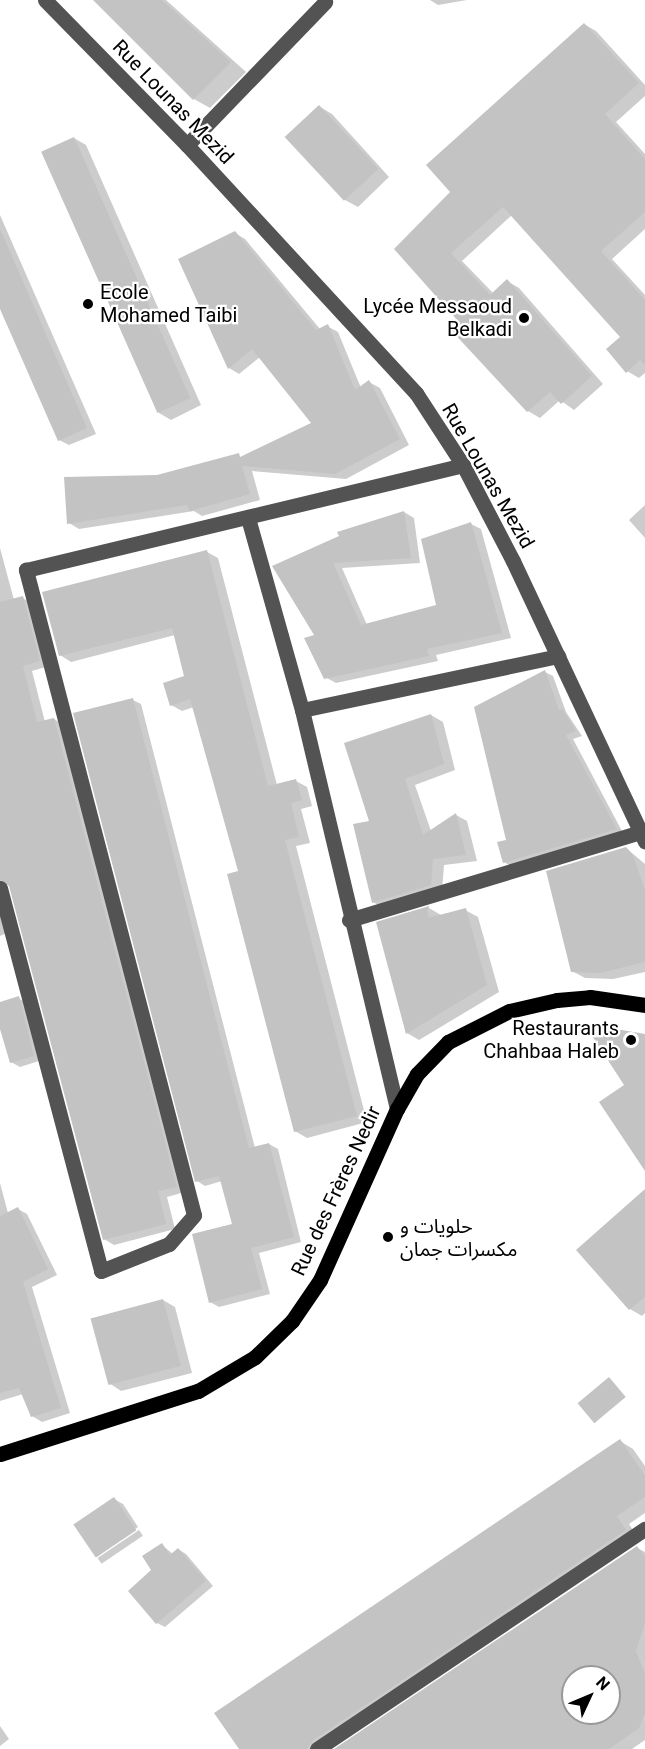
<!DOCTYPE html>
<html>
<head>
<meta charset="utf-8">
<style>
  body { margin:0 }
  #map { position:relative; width:645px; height:1749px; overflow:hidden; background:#fff; font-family:Roboto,"Noto Sans Arabic",sans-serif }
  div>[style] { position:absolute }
  .shadow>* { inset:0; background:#0003; transform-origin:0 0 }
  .building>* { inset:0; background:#c3c3c3; transform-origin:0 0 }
  .minor>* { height:15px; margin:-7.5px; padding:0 7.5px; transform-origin:7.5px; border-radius:7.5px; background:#535353 }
  .major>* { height:15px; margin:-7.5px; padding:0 7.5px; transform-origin:7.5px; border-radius:7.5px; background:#000 }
  .dots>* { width:16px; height:16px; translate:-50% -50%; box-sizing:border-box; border:3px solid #fff; border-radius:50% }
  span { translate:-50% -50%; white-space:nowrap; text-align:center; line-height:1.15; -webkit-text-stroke:4.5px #fff; paint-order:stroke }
  .street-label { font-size:20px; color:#000 }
  .poi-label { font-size:20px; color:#000 }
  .left { translate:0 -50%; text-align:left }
  .right { translate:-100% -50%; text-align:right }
  .north { position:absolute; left:561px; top:1665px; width:60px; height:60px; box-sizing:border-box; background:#fff; border:2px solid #999; border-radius:50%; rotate:46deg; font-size:16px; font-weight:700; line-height:24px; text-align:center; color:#000 }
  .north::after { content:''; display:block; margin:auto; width:21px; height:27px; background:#000; clip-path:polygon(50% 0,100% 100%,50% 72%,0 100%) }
</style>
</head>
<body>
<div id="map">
  <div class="shadow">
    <div style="clip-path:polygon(95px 0,166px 0,246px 72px,210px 108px,194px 99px)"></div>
    <div style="clip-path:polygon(430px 0,467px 0,438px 5px)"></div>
    <div style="clip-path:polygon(584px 24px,596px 31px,645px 85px,645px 96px,616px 122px,645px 154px,645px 229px,612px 259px,645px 295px,645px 373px,639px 378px,627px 371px,622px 337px,512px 215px,462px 261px,494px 294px,507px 281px,519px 288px,603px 384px,574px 410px,560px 400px,540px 418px,528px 411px,460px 321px,396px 249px,452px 192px)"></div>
    <div style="clip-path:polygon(320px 107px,332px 114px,389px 177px,358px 207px,345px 200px)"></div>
    <div style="clip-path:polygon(74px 138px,86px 145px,201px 405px,171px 420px,159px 413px)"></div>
    <div style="clip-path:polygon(0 215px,96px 434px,69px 445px,59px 440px,0 305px)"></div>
    <div style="clip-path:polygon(235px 233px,245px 239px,320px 329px,327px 326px,338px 332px,361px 388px,369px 382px,380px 388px,409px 445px,346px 479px,252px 471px,260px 500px,202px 516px,194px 511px,79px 529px,69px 523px,157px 477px,243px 457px,313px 424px,260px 357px,239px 374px,229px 368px,180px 259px)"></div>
    <div style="clip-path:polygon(645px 505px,645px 538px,629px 520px)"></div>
    <div style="clip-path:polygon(404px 512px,414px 518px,420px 563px,342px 568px,367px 625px,438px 607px,471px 524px,481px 529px,511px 638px,436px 655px,438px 661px,336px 683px,325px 677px,316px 636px,274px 567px)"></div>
    <div style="clip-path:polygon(0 548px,14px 600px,23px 598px,32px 604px,49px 666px,32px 671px,45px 722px,54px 719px,64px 725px,185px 1192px,167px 1197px,175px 1229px,114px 1245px,104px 1239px,11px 884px,3px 886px,0 896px)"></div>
    <div style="clip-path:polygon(207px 552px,218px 558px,277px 785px,296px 781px,307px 787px,312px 806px,301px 809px,310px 843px,296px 846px,367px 1122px,307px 1138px,295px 1131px,240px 872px,194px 707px,182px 711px,171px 705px,186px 677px,175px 635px,71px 662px,60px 655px)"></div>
    <div style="clip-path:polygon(545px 672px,553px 676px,566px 712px,582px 736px,573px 739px,623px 833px,512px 867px,504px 862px,508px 841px)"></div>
    <div style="clip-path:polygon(133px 700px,141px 704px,255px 1148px,269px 1144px,278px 1149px,301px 1242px,259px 1253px,270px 1294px,219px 1307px,210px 1302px,234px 1225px,222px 1181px,205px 1186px,197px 1181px)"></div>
    <div style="clip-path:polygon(431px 715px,443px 722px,455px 770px,415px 785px,431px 831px,456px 815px,467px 821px,477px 861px,444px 865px,442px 891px,385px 909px,373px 902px,371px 822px)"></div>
    <div style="clip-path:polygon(626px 848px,645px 864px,645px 972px,613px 979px,585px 978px,572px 971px)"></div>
    <div style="clip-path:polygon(0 898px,9px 932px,0 936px)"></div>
    <div style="clip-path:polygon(429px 908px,441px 915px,465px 910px,478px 917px,499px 992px,419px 1040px,407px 1033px)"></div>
    <div style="clip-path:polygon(18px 998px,27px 1003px,42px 1060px,20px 1067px,11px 1062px,0 1024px,0 1003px)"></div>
    <div style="clip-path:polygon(0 1183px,8px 1213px,18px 1209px,27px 1214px,57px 1275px,32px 1287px,70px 1413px,42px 1422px,32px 1416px,23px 1394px,0 1401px)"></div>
    <div style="clip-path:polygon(645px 1198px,645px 1313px,642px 1316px,630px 1309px,578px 1250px)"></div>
    <div style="clip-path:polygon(163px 1300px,175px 1307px,192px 1373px,121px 1391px,109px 1383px)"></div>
    <div style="clip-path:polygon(620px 1441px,633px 1449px,645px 1466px,645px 1513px,629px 1524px,638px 1538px,324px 1749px,241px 1749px)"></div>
    <div style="clip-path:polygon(114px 1499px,123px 1504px,138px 1527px,97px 1557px)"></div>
    <div style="left:139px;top:1530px;width:7px;height:50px;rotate:56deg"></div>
    <div style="clip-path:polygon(162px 1545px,173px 1554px,178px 1549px,186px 1554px,213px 1586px,165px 1627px,157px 1623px,153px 1571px)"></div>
    <div style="clip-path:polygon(evenodd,637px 1548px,645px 1552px,645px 1740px,632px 1749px,337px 1749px,637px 1548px,573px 1677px,609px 1677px,609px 1713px,573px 1713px,573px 1677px)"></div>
    <div style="clip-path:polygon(0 1726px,9px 1739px,0 1746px)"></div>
  </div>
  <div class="building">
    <div style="clip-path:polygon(93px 0,162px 0,231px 62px,193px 100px)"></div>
    <div style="clip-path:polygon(584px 23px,639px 83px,605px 114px,645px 159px,645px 212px,601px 251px,645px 300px,645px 365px,640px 360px,626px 373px,606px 349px,620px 337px,503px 207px,451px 253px,490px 295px,507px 279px,592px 376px,561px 404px,550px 392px,527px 412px,450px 329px,458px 321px,394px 249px,450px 192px,426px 165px)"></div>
    <div style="left:319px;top:105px;width:87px;height:47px;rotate:47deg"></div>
    <div style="left:74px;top:137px;width:286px;height:36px;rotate:66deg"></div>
    <div style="clip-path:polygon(0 229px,87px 428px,58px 441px,0 309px)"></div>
    <div style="clip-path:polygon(235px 231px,316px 330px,328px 324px,355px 390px,369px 380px,400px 439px,335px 474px,242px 466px,250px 494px,190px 511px,187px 505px,67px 524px,64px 477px,157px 475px,239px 453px,240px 457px,311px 423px,252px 349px,228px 369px,178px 259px)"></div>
    <div style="clip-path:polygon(404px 511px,411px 558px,333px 563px,361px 625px,436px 605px,421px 539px,471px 522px,502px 633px,427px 649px,429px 656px,324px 679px,304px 638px,314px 635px,272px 566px,339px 536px,337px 532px)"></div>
    <div style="clip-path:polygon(207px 550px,268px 786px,296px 779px,302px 800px,291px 803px,299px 837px,285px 840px,357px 1116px,294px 1132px,227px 874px,238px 871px,190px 699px,170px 706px,163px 683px,184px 676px,172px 628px,59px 656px,42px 592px)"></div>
    <div style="clip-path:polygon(23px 596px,40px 661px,23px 666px,37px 722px,54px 718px,177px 1187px,158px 1191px,166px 1224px,103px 1240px,9px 886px,0 879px,0 602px)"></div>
    <div style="clip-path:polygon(545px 670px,559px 710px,563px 710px,576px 731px,566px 735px,617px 829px,503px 863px,497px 842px,506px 840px,474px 707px)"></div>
    <div style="clip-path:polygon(133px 698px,249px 1148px,269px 1143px,294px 1237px,251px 1248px,262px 1289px,209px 1303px,192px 1234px,232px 1224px,219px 1176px,195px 1182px,73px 713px)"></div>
    <div style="clip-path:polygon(431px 714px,444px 764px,405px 779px,423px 835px,456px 813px,466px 855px,433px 859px,431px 885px,372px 903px,353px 824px,369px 821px,344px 743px)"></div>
    <div style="clip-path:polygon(626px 847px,633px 855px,645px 890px,645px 962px,600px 973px,571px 972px,546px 871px)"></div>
    <div style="clip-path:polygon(429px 906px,428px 918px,466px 908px,487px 985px,406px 1034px,376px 922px)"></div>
    <div style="clip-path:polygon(19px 996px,34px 1056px,10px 1063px,0 1029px,0 1002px)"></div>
    <div style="clip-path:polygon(622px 1030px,645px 1034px,645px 1171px,599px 1102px,624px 1085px,589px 1031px)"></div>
    <div style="clip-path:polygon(645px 1189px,645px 1297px,629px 1310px,576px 1250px)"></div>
    <div style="clip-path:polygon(18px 1207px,48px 1269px,23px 1282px,61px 1408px,31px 1417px,19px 1388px,0 1393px,0 1216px)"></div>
    <div style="left:163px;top:1299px;width:69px;height:75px;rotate:75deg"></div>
    <div style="left:609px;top:1377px;width:26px;height:41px;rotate:50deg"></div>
    <div style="clip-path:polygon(620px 1439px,645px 1476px,645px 1497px,617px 1516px,626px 1530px,312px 1741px,307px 1749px,239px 1749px,214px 1713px)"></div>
    <div style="left:114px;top:1497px;width:40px;height:49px;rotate:56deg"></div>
    <div style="clip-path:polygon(162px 1543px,170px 1555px,178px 1548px,206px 1581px,156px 1624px,128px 1591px,151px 1570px,142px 1556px)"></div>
    <div style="clip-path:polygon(evenodd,637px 1546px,645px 1557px,645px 1623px,636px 1651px,645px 1674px,645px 1713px,639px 1728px,609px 1749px,334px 1749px,637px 1546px,573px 1677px,609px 1677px,609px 1713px,573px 1713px,573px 1677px)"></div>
  </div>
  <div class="minor">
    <div style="left:45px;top:0;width:203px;rotate:45.6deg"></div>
    <div style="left:187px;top:145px;width:338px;rotate:47.3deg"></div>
    <div style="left:416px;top:393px;width:86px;rotate:56.9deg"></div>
    <div style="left:463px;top:465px;width:108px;rotate:62.5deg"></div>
    <div style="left:513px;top:561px;width:310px;rotate:64.8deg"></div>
    <div style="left:187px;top:145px;width:199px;rotate:-46deg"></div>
    <div style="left:248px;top:518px;width:199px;rotate:74.3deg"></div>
    <div style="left:302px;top:710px;width:410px;rotate:76.6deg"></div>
    <div style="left:302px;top:710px;width:262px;rotate:-11.9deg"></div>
    <div style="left:0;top:888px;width:396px;rotate:75.2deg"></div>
    <div style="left:101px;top:1271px;width:73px;rotate:-21.7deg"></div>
    <div style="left:169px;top:1244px;width:38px;rotate:-49deg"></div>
    <div style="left:194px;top:1215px;width:667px;rotate:-104.6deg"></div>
    <div style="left:26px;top:570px;width:449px;rotate:-13.5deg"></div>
    <div style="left:349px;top:920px;width:305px;rotate:-16.8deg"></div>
    <div style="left:317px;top:1749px;width:395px;rotate:-33.9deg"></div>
  </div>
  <div class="major">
    <div style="left:0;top:1454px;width:208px;rotate:-17.7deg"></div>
    <div style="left:198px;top:1391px;width:66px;rotate:-30.8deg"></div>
    <div style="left:255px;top:1357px;width:52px;rotate:-44.2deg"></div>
    <div style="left:292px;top:1321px;width:50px;rotate:-55.7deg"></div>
    <div style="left:320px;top:1280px;width:188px;rotate:-65.8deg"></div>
    <div style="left:397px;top:1109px;width:40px;rotate:-60.3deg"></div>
    <div style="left:417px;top:1074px;width:45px;rotate:-45.9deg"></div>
    <div style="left:448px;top:1042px;width:68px;rotate:-26.9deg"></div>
    <div style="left:509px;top:1011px;width:49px;rotate:-12.9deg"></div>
    <div style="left:557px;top:1000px;width:33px;rotate:-5deg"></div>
    <div style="left:590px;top:997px;width:56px;rotate:8.3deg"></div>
  </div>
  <div class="dots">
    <div style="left:88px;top:304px;background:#000"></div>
    <div style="left:524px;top:318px;background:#000"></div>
    <div style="left:631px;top:1040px;background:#000"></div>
    <div style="left:388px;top:1237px;background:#000"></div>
  </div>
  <div class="street-label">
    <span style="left:173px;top:102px;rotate:46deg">Rue Lounas Mezid</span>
    <span style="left:488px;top:476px;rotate:60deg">Rue Lounas Mezid</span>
    <span style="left:336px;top:1191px;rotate:-65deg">Rue des Frères Nedir</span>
  </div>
  <div class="poi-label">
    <span class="left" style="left:100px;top:304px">Ecole<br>Mohamed Taibi</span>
    <span class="right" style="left:512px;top:318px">Lycée Messaoud<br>Belkadi</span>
    <span class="right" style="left:619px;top:1040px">Restaurants<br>Chahbaa Haleb</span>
    <span class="left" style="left:400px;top:1238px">حلويات و<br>مكسرات جمان</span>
  </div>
  <div class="north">N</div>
</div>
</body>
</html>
